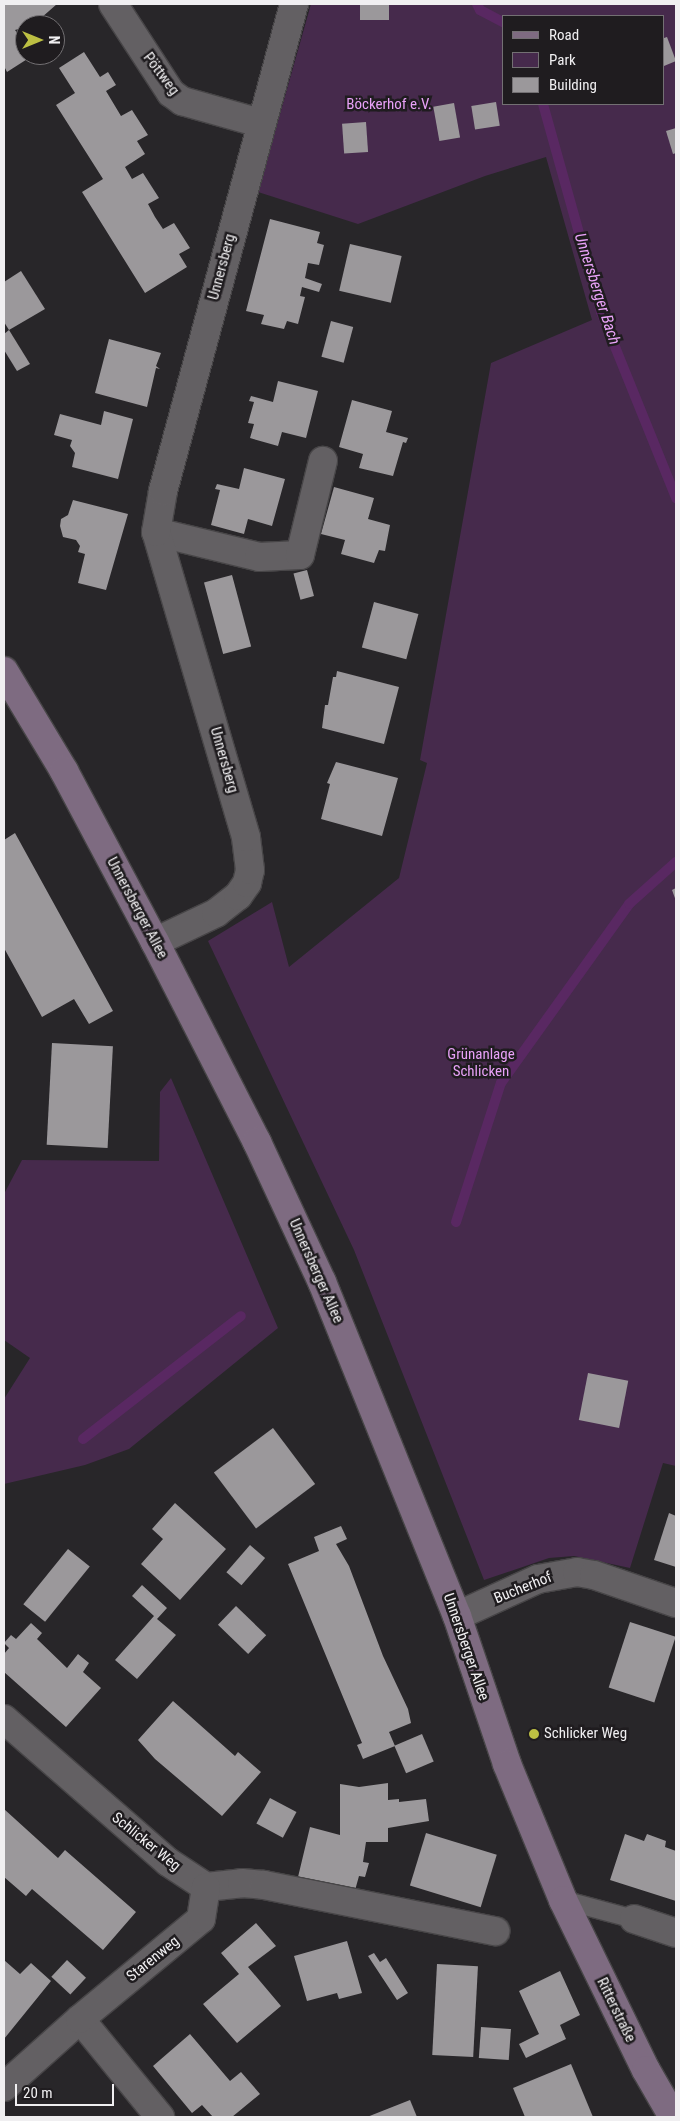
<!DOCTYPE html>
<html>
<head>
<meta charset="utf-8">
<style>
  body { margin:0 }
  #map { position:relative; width:680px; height:2121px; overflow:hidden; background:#282629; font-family:"Roboto Condensed",sans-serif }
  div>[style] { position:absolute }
  .green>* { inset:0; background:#462a4c }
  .stream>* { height:10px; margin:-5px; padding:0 5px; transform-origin:5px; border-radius:5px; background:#592862 }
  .building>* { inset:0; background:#9b989b; transform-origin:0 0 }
  .roads { filter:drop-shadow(1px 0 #474547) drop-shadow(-1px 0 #474547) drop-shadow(0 1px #474547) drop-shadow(0 -1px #474547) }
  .lane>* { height:18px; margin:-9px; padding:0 9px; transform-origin:9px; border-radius:9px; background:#636063 }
  .street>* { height:28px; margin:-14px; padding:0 14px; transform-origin:14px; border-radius:14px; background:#636063 }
  .secondary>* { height:28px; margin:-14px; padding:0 14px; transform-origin:14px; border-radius:14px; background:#7e6b81 }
  .dots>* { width:14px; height:14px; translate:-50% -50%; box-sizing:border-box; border:2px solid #1f1c1f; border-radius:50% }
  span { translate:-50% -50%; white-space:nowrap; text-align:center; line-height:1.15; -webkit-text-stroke:5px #1f1c1f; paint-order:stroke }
  .street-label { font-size:15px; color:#f0eff1 }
  .park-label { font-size:15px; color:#e8a1f7 }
  .poi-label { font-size:15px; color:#f0eff1 }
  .left { translate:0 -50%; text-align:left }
  .water-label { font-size:16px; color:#eaa3f9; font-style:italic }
  .frame { position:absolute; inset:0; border:5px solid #f0eff1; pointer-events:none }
  .legend { position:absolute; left:502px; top:15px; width:162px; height:90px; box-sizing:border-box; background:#1f1c1f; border:1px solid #737073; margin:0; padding:6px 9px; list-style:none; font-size:15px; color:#f0eff1 }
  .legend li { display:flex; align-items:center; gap:10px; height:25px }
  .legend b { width:25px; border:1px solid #737073 }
  .north { position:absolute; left:15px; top:15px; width:50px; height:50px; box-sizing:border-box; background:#1f1c1f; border:1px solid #737073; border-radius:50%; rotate:90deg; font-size:14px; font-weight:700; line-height:20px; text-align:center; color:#f0eff1 }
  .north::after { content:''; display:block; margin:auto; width:18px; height:22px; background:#bcbf43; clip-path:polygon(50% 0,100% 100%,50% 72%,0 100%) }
  .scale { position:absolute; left:15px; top:2084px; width:99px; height:22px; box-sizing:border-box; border:2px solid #f0eff1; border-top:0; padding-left:6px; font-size:15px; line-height:18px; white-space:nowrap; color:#f0eff1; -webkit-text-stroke:4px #1f1c1f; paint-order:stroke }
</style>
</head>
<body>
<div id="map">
  <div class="green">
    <div style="clip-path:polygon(evenodd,311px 4px,676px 4px,676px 1466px,663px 1463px,630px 1568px,574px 1556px,549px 1558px,484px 1580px,354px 1250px,208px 941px,272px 902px,289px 967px,399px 878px,427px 763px,420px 760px,491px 363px,592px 320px,546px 157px,485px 176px,358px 224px,258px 192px,311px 4px,504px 16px,664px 16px,664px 104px,504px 104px,504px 16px)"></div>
    <div style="clip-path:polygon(171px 1078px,278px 1328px,129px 1449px,85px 1465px,4px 1484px,4px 1399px,30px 1358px,4px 1340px,4px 1194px,22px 1160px,159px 1161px,160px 1092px)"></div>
  </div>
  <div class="stream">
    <div style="left:477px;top:4px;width:7px;rotate:63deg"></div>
    <div style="left:480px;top:10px;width:27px;rotate:28deg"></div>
    <div style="left:543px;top:104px;width:216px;rotate:74.4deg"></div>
    <div style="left:601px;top:312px;width:201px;rotate:68deg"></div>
    <div style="left:456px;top:1222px;width:146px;rotate:-72.1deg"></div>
    <div style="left:501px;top:1083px;width:220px;rotate:-54.4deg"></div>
    <div style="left:629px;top:904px;width:63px;rotate:-41.8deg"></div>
    <div style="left:83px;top:1439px;width:200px;rotate:-37.9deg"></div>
  </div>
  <div class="building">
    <div style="clip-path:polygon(4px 4px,57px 4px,33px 25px,15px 30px,25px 44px,25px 55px,32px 56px,7px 72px,4px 66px)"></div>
    <div style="left:360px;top:4px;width:29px;height:16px"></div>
    <div style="clip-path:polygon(667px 37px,676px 61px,664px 66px,664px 38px)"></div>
    <div style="clip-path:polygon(84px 52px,100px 77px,108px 72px,116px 85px,106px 91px,121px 116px,132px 110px,148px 135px,137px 141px,145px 154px,125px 167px,132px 179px,143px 173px,159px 198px,148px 204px,155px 217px,163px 229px,174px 223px,190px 248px,179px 254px,187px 267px,145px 293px,82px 192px,103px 179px,56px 105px,75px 93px,59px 68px)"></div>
    <div style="left:496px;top:102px;width:24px;height:25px;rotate:81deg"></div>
    <div style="left:454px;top:103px;width:35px;height:21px;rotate:80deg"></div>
    <div style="left:366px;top:122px;width:30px;height:24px;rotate:86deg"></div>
    <div style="clip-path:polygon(676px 128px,676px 153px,673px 154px,666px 131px)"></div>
    <div style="clip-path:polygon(270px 219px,320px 232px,317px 243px,324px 245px,319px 265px,308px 263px,305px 278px,322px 284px,319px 292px,302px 287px,300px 296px,305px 297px,298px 324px,287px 321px,284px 329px,261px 324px,264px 315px,246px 311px)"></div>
    <div style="left:350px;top:244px;width:53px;height:48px;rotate:13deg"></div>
    <div style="clip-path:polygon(21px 271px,45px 309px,9px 330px,4px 322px,4px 282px)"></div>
    <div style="left:331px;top:321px;width:23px;height:37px;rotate:15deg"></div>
    <div style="clip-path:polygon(9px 330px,30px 364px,17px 371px,4px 350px,4px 334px)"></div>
    <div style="clip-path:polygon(109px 339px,161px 353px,156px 366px,160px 369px,156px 368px,147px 407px,95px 393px)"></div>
    <div style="clip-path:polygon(278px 381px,318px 391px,306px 438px,282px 432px,278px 446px,250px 438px,254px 424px,248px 423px,254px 402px,249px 401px,251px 396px,273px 402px)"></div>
    <div style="clip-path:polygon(352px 400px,392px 411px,386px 432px,408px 438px,406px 443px,403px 442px,393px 476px,359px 468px,363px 454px,339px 447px)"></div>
    <div style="clip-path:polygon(104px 411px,133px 419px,118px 479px,72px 467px,75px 453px,70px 446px,72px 440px,54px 435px,60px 414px,101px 425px)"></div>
    <div style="clip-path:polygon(244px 468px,285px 479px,272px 526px,248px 519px,244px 534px,211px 525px,220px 490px,215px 489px,217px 484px,239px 489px)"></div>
    <div style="clip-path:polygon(334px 487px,374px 498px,368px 519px,390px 525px,385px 551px,379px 550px,374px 563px,341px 554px,345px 540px,321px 534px)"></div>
    <div style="clip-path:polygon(73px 500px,128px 514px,106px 590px,78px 583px,85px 554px,78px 552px,80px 546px,76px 540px,63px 537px,60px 526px,61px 519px,68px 515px)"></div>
    <div style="left:307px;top:570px;width:27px;height:14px;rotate:75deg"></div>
    <div style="left:232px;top:575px;width:74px;height:29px;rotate:75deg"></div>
    <div style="left:374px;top:602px;width:46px;height:47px;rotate:15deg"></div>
    <div style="clip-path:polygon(337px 671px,399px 687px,384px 744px,322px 728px,325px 705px,328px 705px,333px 677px,336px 677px)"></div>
    <div style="clip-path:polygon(336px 762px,398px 778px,382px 836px,321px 819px,330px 784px,327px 783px)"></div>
    <div style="clip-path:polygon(15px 833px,113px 1011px,89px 1024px,74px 999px,42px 1017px,4px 948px,4px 840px)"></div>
    <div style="clip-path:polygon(676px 888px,676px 901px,672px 890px)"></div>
    <div style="left:52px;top:1043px;width:61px;height:102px;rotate:3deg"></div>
    <div style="left:588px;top:1373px;width:41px;height:48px;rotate:11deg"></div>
    <div style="left:273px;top:1428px;width:70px;height:74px;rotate:53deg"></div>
    <div style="clip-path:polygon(175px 1503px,226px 1549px,180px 1600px,141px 1564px,163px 1539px,152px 1529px)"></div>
    <div style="clip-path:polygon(669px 1513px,676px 1516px,676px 1567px,654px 1560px)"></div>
    <div style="clip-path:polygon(341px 1526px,347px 1539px,336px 1544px,349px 1566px,383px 1656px,408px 1709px,411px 1723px,389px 1732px,395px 1746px,363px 1759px,357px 1745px,362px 1743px,288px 1564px,319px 1551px,314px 1537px)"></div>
    <div style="left:250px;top:1545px;width:20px;height:36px;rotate:41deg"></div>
    <div style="left:68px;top:1549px;width:28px;height:71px;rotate:39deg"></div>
    <div style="clip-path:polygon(142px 1585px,167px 1608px,157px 1619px,176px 1635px,137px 1679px,115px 1660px,154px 1616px,132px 1596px)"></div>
    <div style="left:236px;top:1606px;width:42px;height:26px;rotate:44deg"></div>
    <div style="left:630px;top:1622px;width:48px;height:69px;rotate:18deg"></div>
    <div style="clip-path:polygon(31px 1623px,42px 1633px,37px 1639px,67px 1668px,78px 1654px,89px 1663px,83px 1672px,101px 1688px,66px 1727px,4px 1672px,4px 1654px,9px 1648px,4px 1643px,11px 1635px,16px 1639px)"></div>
    <div style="clip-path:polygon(173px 1701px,235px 1756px,238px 1752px,261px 1772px,222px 1816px,155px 1759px,138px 1740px)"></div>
    <div style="left:422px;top:1734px;width:30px;height:30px;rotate:67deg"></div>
    <div style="clip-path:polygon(388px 1783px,388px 1800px,399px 1799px,399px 1802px,426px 1799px,429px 1821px,388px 1828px,388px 1842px,366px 1842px,363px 1862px,369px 1863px,365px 1877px,359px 1876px,354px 1894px,298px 1877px,310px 1827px,340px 1835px,340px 1784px,359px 1787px)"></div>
    <div style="left:270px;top:1798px;width:30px;height:29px;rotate:28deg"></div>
    <div style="clip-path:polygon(4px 1809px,58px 1858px,65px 1850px,136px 1912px,103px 1950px,32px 1889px,26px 1896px,4px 1877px)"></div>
    <div style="left:426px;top:1833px;width:74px;height:55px;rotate:17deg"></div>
    <div style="clip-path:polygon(625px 1834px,644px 1841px,647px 1834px,666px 1841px,665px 1847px,676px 1851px,676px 1901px,610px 1880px)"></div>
    <div style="clip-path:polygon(256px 1923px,276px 1946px,248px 1967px,281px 2006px,237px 2043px,203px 2004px,239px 1974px,221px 1953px)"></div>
    <div style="clip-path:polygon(347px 1941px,362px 1993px,339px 1999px,337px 1993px,307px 2001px,294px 1956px)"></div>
    <div style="clip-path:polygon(374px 1953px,380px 1962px,386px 1958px,408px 1993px,397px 2000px,368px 1956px)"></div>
    <div style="clip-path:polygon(4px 1960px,20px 1974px,31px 1963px,51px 1981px,4px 2039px)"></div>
    <div style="left:67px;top:1960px;width:26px;height:23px;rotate:43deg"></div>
    <div style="left:437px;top:1964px;width:41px;height:91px;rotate:3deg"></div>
    <div style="clip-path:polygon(560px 1971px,580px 2015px,560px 2025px,566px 2039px,526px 2058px,519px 2044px,539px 2034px,519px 1991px)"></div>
    <div style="left:481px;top:2027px;width:30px;height:31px;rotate:4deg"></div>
    <div style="clip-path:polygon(190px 2034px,230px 2081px,241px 2072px,260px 2094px,232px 2117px,213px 2117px,202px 2105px,192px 2113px,153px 2066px)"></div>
    <div style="clip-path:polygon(571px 2064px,593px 2117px,525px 2117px,513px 2088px)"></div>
    <div style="clip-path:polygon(410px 2100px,417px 2117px,367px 2117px)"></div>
  </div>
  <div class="roads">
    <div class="lane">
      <div style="left:563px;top:1900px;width:73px;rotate:15deg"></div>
    </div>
    <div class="street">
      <div style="left:113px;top:4px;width:106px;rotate:56.9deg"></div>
      <div style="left:171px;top:93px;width:14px;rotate:36deg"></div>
      <div style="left:182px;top:101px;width:81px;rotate:15.8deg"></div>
      <div style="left:156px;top:532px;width:106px;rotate:13.6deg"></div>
      <div style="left:259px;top:557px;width:41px;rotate:-2.8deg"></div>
      <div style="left:300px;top:555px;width:97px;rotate:-76.3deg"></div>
      <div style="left:155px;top:942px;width:68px;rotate:-25.4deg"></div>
      <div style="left:216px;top:913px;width:28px;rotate:-38deg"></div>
      <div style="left:238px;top:896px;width:16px;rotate:-55deg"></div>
      <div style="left:247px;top:883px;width:13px;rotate:-77deg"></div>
      <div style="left:250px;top:870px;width:33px;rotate:-97deg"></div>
      <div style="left:246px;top:837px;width:318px;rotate:-106.4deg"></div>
      <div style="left:156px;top:532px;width:42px;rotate:-80.3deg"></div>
      <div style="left:163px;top:491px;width:504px;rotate:-74.94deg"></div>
      <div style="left:457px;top:1616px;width:89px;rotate:-24.6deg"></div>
      <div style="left:538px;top:1579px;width:40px;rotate:-10deg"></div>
      <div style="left:577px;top:1572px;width:17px;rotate:10deg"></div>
      <div style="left:594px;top:1575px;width:87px;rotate:18.9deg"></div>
      <div style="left:4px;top:1719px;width:218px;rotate:41.1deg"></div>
      <div style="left:168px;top:1862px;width:45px;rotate:33.3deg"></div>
      <div style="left:206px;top:1887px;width:36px;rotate:-6deg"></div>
      <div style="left:242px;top:1883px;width:22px;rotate:5deg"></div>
      <div style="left:264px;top:1885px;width:236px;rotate:11.3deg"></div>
      <div style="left:634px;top:1919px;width:44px;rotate:18.4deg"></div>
      <div style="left:80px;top:2019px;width:127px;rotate:50.8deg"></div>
      <div style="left:4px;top:2087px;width:102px;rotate:-41.8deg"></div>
      <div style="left:80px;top:2019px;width:157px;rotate:-39.6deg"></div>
      <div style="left:201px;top:1919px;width:32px;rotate:-81deg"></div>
    </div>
    <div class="secondary">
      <div style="left:4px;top:671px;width:117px;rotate:59deg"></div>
      <div style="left:64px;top:771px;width:194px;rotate:62deg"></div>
      <div style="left:155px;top:942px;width:225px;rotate:63deg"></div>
      <div style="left:257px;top:1142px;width:154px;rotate:65.1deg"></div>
      <div style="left:322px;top:1282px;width:360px;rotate:68deg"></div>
      <div style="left:457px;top:1616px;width:156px;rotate:71.3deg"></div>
      <div style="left:507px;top:1764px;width:147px;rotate:67.6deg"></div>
      <div style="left:563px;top:1900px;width:189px;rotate:64deg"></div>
      <div style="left:646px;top:2070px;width:54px;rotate:60.1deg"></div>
    </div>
  </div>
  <div class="dots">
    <div style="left:534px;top:1734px;background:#bcbf43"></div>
  </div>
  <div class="street-label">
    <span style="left:161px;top:74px;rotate:53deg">Pöttweg</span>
    <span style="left:222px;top:267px;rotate:-75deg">Unnersberg</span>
    <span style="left:224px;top:760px;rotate:74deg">Unnersberg</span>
    <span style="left:137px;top:908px;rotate:62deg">Unnersberger Allee</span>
    <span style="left:316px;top:1271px;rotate:66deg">Unnersberger Allee</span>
    <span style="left:523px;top:1588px;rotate:-22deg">Bucherhof</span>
    <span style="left:466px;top:1647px;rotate:71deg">Unnersberger Allee</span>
    <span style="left:146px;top:1842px;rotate:39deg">Schlicker Weg</span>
    <span style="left:153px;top:1959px;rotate:-39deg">Starenweg</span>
    <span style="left:616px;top:2010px;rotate:64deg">Ritterstraße</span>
  </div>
  <div class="park-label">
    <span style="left:389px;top:105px">Böckerhof e.V.</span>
    <span style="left:481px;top:1063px">Grünanlage<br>Schlicken</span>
  </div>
  <div class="poi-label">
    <span class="left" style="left:544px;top:1734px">Schlicker Weg</span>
  </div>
  <div class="water-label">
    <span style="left:597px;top:289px;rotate:72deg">Unnersberger Bach</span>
  </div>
  <div class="frame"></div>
  <ul class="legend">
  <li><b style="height:6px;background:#7e6b81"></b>Road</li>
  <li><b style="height:14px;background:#462a4c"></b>Park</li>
  <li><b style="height:14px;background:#9b989b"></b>Building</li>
  </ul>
  <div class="north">N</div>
  <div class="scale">20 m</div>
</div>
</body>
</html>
